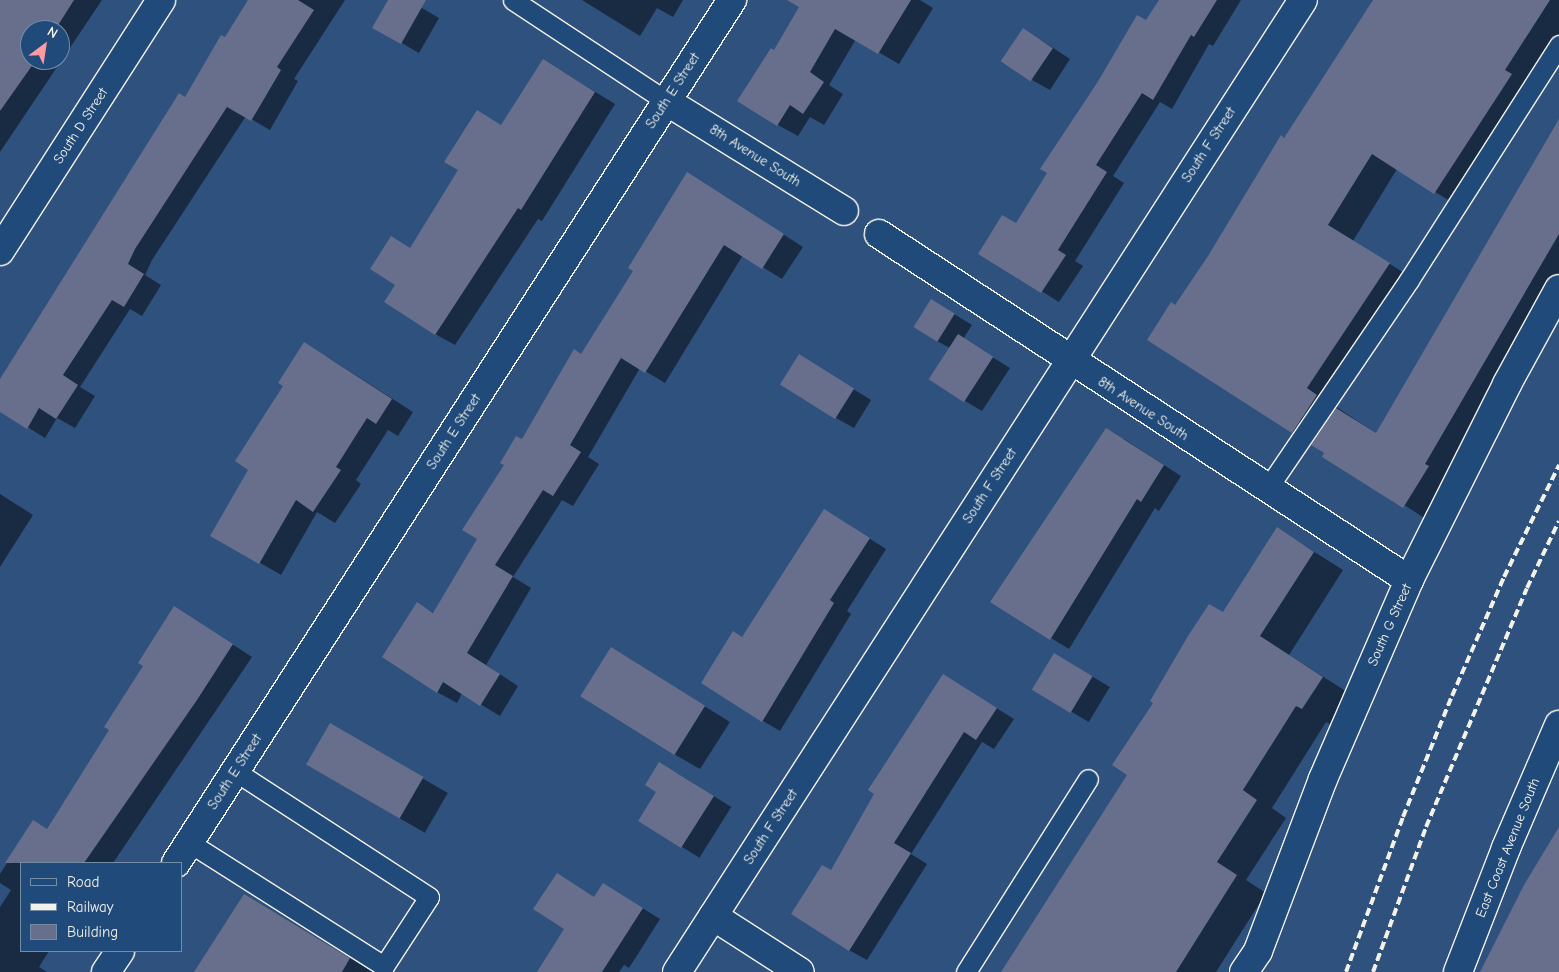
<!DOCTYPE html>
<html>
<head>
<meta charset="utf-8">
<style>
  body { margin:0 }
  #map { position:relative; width:1559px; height:972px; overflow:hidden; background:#2e517e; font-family:"Comic Neue",sans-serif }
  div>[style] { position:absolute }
  .shadow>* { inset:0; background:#0007; transform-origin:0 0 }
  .building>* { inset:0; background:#686f8d; transform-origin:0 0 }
  .roads { filter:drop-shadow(1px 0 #f4f1e8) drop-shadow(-1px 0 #f4f1e8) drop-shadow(0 1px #f4f1e8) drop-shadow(0 -1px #f4f1e8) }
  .service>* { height:19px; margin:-9.5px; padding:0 9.5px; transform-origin:9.5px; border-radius:9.5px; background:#1f4a7a }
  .minor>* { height:28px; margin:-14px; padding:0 14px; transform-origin:14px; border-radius:14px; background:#1f4a7a }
  .rail>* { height:4px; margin-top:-2px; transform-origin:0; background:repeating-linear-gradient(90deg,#f4f1e8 0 8px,transparent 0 12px) }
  span { translate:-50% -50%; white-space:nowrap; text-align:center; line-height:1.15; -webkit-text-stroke:4px #1f4a7a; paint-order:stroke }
  .street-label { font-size:14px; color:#f4f1e8 }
  .legend { position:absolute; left:20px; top:862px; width:162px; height:90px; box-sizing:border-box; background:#1f4a7a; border:1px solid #748da6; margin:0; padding:6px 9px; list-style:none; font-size:15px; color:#f4f1e8 }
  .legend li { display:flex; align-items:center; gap:10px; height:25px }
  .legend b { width:25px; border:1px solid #748da6 }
  .north { position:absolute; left:20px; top:20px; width:50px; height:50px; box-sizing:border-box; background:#1f4a7a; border:1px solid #748da6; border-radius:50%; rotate:31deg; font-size:14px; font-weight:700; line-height:20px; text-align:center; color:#f4f1e8 }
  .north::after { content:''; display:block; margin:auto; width:18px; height:22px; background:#ff9aa2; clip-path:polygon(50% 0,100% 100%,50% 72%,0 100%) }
</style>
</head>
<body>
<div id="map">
  <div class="shadow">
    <div style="clip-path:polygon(evenodd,0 0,102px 0,0 152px,0 0,30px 30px,60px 30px,60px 60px,30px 60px,30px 30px)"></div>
    <div style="clip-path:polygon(250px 0,345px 0,294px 79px,298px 81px,270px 130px,246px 116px,152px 260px,145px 275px,161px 285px,142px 316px,130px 309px,80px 387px,95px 396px,75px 428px,57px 418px,45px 438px,0 410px,0 381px)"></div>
    <div style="clip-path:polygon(389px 0,408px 0,439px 18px,419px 53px,374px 27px)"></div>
    <div style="clip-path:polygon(582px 0,683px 0,673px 17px,657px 8px,640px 36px)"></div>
    <div style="clip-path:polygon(805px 0,920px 0,933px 8px,899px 64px,856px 39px,829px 85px,843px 94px,824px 125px,810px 117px,798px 136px,778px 125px,775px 51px)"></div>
    <div style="clip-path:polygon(1160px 0,1241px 0,1213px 46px,1209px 44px,1172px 109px,1160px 102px,1113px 176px,1124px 183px,1075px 261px,1083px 266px,1059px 302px,980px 253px,1016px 224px)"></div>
    <div style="clip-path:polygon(1374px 0,1559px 0,1559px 40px,1460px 207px,1397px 169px,1353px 241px,1414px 279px,1332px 404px,1377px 434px,1559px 122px,1559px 307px,1435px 525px,1292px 432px,1176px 306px)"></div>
    <div style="clip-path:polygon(1041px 40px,1070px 59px,1050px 90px,1032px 80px)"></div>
    <div style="clip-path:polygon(563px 72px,615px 104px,542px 221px,538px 219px,455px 345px,435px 334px,396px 285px,411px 249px,502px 126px)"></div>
    <div style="clip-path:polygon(706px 185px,803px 247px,782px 279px,743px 255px,665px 383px,640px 368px,588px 457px,599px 464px,573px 506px,562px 500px,513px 577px,531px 588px,486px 665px,518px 686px,500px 716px,462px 693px,457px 703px,437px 692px,417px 604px,434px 613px,478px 538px,522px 440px)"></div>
    <div style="clip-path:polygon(949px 311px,972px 325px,963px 339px,1010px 368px,982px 411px,965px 401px,950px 348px,937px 341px)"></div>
    <div style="clip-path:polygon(326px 356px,413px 412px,398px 436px,388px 430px,356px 480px,361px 484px,335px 523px,317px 512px,281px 575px,212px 535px)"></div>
    <div style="clip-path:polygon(816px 366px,871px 400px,854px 428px,836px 418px)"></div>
    <div style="clip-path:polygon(1124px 439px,1181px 476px,1159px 511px,1155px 508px,1069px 649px,992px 602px)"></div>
    <div style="clip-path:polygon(0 494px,33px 515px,0 567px)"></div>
    <div style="clip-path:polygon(842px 521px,886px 549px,847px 611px,851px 614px,780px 731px,763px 721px,743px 638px)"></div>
    <div style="clip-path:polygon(1278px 529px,1343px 570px,1289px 655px,1352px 695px,1332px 725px,1326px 722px,1272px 808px,1286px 818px,1246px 880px,1266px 893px,1216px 972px,1003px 972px,1129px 775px)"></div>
    <div style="clip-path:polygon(195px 620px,252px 657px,113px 863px,21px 863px,21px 951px,49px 951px,39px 967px,47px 972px,0 972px,0 907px,11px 890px,0 883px,0 874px,33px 822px,48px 830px)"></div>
    <div style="clip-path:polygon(612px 649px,730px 722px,700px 769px,674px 754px)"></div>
    <div style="left:1055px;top:654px;width:64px;height:41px;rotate:31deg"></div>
    <div style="clip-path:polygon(961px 686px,1014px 719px,994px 749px,982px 742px,911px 854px,927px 864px,867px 960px,849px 950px,832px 872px,876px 794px)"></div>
    <div style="left:330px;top:725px;width:136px;height:46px;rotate:30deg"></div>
    <div style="left:677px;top:773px;width:64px;height:60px;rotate:32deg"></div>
    <div style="clip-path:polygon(621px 895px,660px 919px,629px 968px,624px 965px,619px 972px,539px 972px,595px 898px)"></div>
    <div style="clip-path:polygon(277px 914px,373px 972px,195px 972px)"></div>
  </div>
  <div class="building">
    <div style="clip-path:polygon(0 0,74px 0,55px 30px,30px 30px,30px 60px,36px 60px,0 111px)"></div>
    <div style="clip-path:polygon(248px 0,298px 0,314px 10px,277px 67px,281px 70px,251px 121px,227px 107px,135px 249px,128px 264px,144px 274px,124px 307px,112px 300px,63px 375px,78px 385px,56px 419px,39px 408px,27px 429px,0 412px,0 379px,179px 93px,185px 97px,221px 35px,225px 37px)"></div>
    <div style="clip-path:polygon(388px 0,426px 0,401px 44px,372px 28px)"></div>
    <div style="clip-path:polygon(787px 0,911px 0,878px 54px,835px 29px,810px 72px,824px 82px,803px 114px,790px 105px,777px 126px,737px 101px,771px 48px,774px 50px,799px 7px)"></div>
    <div style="clip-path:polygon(1159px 0,1217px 0,1194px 37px,1191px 35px,1153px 100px,1142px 93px,1096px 165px,1107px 172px,1058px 250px,1066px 255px,1041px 293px,978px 254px,1002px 215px,1016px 223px,1047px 173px,1040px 169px,1097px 83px,1137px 15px,1146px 20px)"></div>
    <div style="clip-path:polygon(1373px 0,1550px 0,1505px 70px,1512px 74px,1434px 194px,1372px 154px,1328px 225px,1390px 263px,1307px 388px,1317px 395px,1292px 433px,1147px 340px,1171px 302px,1175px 305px,1208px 256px,1281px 135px,1284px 138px)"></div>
    <div style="left:1023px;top:28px;width:36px;height:40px;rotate:34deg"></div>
    <div style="clip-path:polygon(543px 59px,595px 92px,521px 210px,518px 208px,435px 335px,384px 302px,395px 285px,370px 269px,391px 236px,410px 248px,458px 170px,444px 162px,477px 110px,501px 125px)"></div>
    <div style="clip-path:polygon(1559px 119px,1559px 234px,1425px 464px,1429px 466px,1403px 508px,1322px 457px,1324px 453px,1311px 445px,1336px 408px,1376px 433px)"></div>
    <div style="clip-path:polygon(687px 172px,784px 234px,762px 269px,724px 245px,645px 373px,621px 358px,570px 445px,581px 452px,553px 496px,543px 490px,495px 565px,513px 576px,467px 653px,500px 674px,480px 706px,443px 682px,437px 693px,382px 657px,417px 602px,433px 613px,477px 539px,462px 530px,504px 465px,500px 463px,516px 436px,522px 439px,574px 349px,581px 354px,633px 271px,628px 268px)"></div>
    <div style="left:931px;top:299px;width:28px;height:33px;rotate:32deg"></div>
    <div style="left:958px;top:334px;width:42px;height:54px;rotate:33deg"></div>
    <div style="clip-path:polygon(304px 342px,392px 399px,376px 424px,367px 418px,336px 467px,341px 470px,313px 512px,296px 500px,259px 564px,210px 536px,248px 470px,235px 461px,283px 386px,278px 383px)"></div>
    <div style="left:799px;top:354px;width:65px;height:36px;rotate:32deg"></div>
    <div style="clip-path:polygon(1106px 428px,1164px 465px,1141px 502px,1137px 499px,1050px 640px,990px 602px)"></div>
    <div style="clip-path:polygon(824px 509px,870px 538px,830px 600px,834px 603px,762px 722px,701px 683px,733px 631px,742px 637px)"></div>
    <div style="clip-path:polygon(1277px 527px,1314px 552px,1260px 636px,1323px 677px,1302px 709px,1296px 706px,1243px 790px,1257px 800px,1217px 862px,1237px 875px,1176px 972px,1001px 972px,1127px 775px,1112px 765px,1153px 703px,1150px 701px,1188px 636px,1209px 604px,1223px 612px)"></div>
    <div style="clip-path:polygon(174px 606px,233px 644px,197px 700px,84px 863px,5px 863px,33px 820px,47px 829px,109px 730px,104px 727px,143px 666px,138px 663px)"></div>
    <div style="left:611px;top:647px;width:111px;height:58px;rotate:32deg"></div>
    <div style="left:1054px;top:653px;width:45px;height:43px;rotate:31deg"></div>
    <div style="clip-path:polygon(943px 674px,997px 708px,976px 740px,964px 732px,894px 843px,911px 853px,849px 951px,791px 914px,822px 865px,831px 870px,874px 794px,868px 790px)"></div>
    <div style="left:330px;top:723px;width:108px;height:48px;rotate:30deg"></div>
    <div style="clip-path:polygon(659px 762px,714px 796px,681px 848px,638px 821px,656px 792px,645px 785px)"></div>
    <div style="clip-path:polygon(1559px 827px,1559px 972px,1480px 972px,1524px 885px)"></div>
    <div style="clip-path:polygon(557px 873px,594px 897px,603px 883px,643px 908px,602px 972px,537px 972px,564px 929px,533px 909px)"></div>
    <div style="clip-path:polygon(244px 894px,350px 958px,342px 972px,194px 972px)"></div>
  </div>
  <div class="roads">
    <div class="service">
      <div style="left:513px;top:0;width:183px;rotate:33.4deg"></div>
      <div style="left:1267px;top:489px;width:253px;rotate:-55.8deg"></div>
      <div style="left:1409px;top:280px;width:279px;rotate:-57.4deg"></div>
      <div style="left:190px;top:843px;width:230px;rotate:32.4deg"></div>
      <div style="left:384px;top:966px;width:82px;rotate:-56.9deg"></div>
      <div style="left:429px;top:897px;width:231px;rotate:-147deg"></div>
      <div style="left:966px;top:972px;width:228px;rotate:-57.7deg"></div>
    </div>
    <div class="minor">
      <div style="left:666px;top:101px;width:209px;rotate:31.7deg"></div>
      <div style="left:879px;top:234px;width:633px;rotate:33.14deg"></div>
      <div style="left:0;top:251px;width:298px;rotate:-57.3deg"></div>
      <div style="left:176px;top:863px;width:1027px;rotate:-57.21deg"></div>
      <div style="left:713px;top:916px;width:103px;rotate:32.8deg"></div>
      <div style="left:106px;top:972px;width:25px;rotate:-56deg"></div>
      <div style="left:677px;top:972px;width:1156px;rotate:-57.22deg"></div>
      <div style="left:1244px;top:972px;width:25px;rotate:-56deg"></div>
      <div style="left:1258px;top:951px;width:184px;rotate:-69.3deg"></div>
      <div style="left:1323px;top:779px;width:217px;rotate:-66.6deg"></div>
      <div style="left:1409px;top:580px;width:219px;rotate:-63.4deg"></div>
      <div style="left:1507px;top:384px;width:108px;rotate:-61.3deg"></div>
      <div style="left:1458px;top:972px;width:133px;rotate:-68.8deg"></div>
      <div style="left:1506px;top:848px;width:134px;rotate:-66.7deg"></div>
    </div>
  </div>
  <div class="rail">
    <div style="left:1346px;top:972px;width:165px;rotate:-69.8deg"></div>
    <div style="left:1403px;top:817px;width:131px;rotate:-68deg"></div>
    <div style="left:1452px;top:696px;width:130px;rotate:-66.4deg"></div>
    <div style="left:1504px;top:577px;width:125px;rotate:-63.8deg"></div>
    <div style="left:1373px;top:972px;width:154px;rotate:-69.9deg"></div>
    <div style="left:1426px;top:827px;width:259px;rotate:-67.1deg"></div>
    <div style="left:1527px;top:588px;width:74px;rotate:-64.5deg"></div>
  </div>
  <div class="street-label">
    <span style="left:673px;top:91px;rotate:-57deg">South E Street</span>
    <span style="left:81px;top:126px;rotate:-57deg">South D Street</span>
    <span style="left:1209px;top:145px;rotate:-57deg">South F Street</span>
    <span style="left:755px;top:156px;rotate:32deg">8th Avenue South</span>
    <span style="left:1143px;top:409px;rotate:33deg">8th Avenue South</span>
    <span style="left:454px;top:432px;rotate:-57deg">South E Street</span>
    <span style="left:990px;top:486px;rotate:-57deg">South F Street</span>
    <span style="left:1390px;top:625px;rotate:-66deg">South G Street</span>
    <span style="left:235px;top:772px;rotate:-57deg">South E Street</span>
    <span style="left:771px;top:827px;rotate:-57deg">South F Street</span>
    <span style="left:1508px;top:848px;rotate:-68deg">East Coast Avenue South</span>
  </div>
  <ul class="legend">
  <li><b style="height:6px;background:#1f4a7a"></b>Road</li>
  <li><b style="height:6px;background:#f4f1e8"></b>Railway</li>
  <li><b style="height:14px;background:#686f8d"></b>Building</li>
  </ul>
  <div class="north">N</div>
</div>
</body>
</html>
